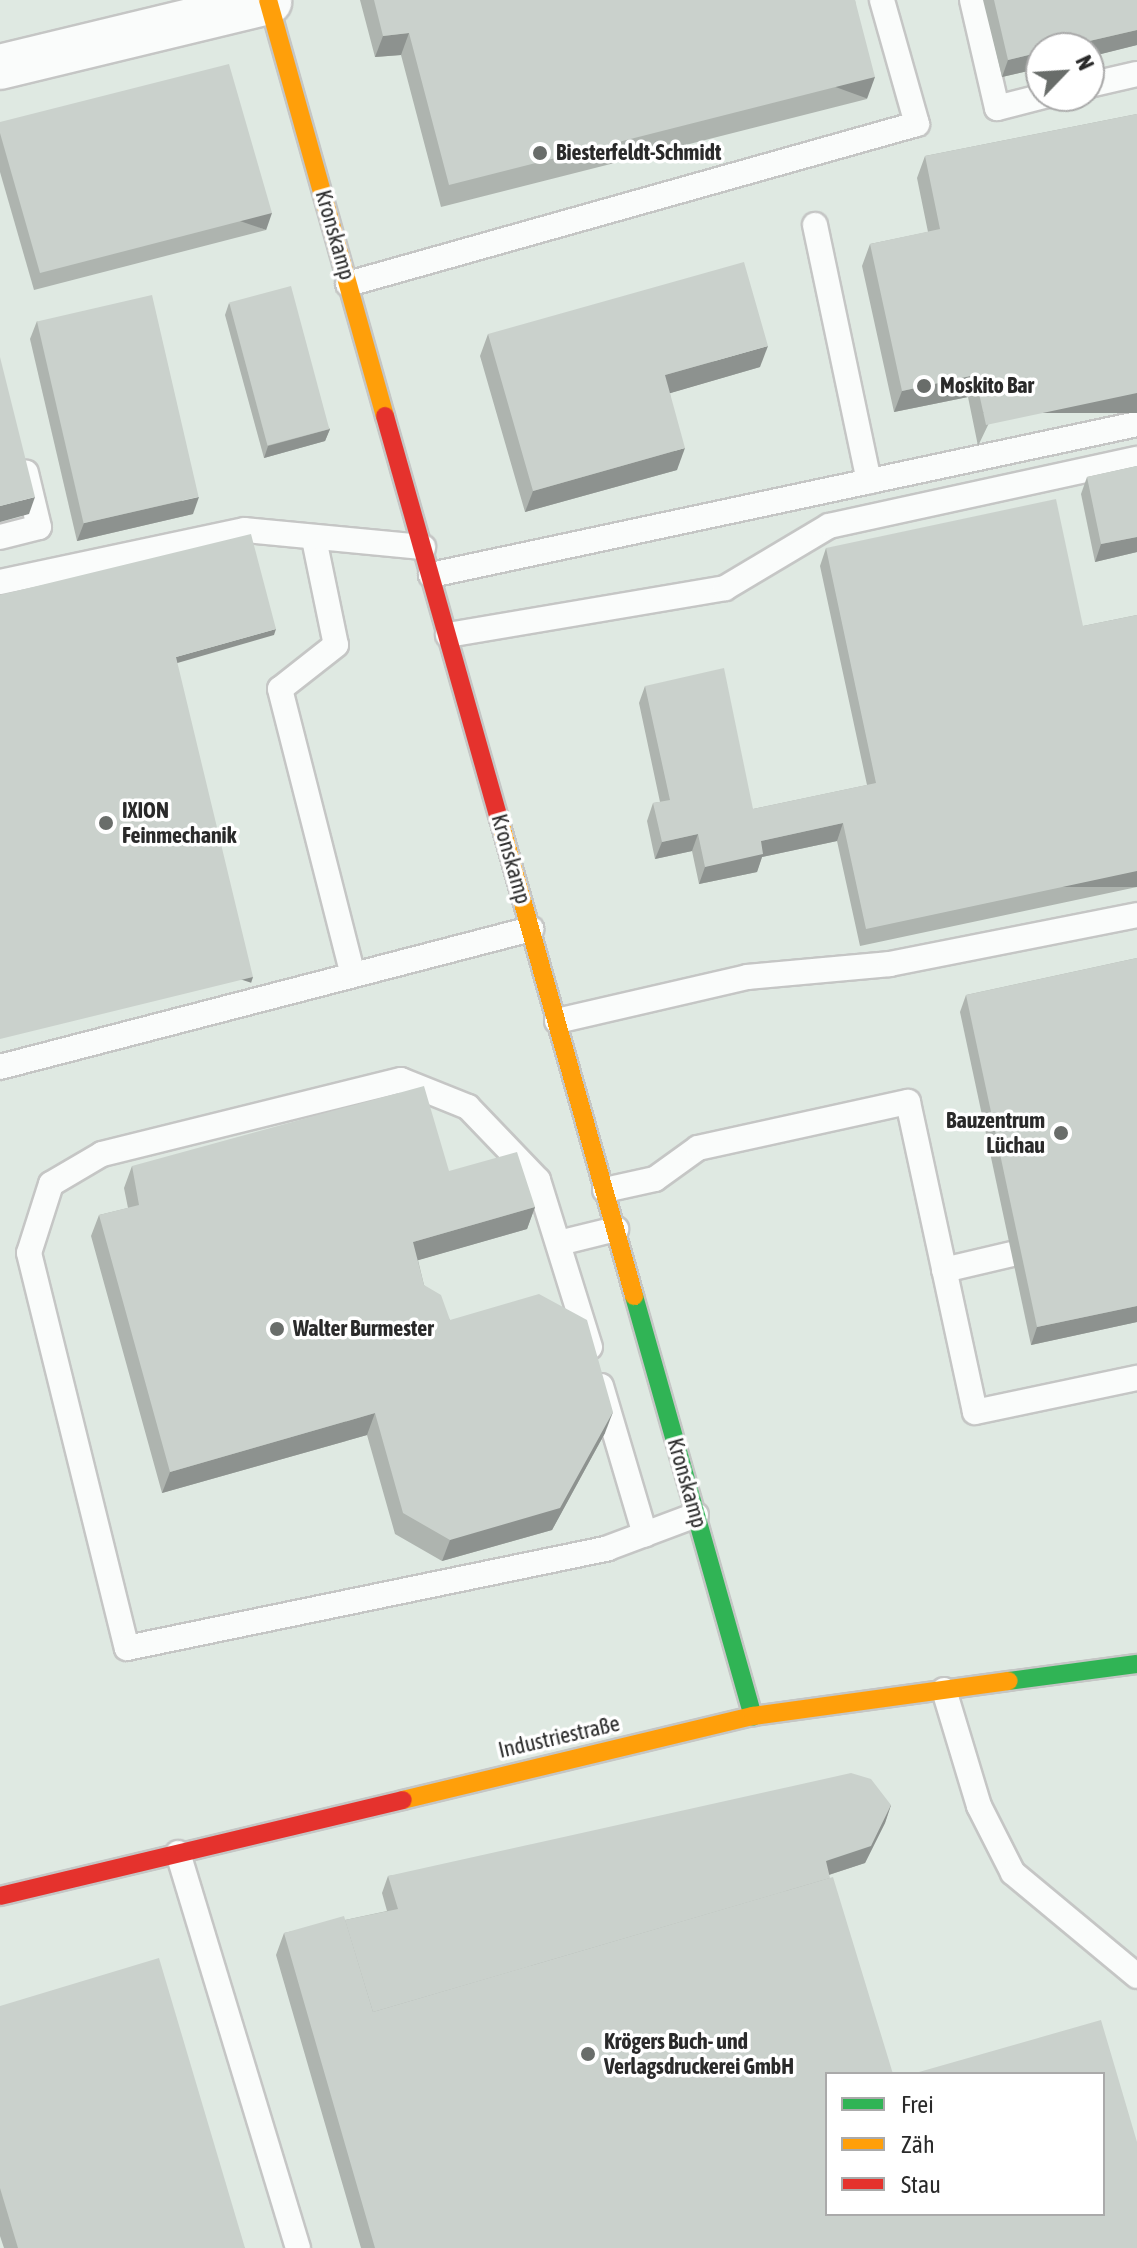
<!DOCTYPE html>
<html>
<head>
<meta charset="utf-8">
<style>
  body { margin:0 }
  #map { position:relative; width:1137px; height:2248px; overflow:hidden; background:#dfe9e2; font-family:"Asap Condensed",sans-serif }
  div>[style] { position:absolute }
  .roads { filter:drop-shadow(2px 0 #c5c6c5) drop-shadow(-2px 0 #c5c6c5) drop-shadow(0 2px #c5c6c5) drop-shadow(0 -2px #c5c6c5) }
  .lane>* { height:24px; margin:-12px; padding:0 12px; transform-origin:12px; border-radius:12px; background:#fafcfb }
  .street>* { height:44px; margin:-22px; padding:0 22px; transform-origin:22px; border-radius:22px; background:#fafcfb }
  .fast>* { height:18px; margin:-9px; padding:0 9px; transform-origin:9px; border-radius:9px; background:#30b455 }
  .slow>* { height:18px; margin:-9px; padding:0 9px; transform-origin:9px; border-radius:9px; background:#ff9f0a }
  .jam>* { height:18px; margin:-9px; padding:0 9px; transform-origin:9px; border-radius:9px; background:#e5322d }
  .wall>* { inset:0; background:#aeb4af }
  .shaded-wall>* { inset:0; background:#8d928f; transform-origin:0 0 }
  .building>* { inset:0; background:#cad1cc; transform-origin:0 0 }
  .dots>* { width:22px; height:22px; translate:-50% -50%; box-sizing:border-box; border:4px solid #fff; border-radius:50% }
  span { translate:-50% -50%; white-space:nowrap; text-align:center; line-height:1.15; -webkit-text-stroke:7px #fff; paint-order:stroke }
  .poi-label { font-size:22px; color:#2a2a2a; font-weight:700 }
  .left { translate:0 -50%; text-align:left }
  .right { translate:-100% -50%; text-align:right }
  .street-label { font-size:22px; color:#2a2a2a }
  .legend { position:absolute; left:825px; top:2072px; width:280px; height:144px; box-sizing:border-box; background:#fff; border:2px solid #aaa; margin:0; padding:10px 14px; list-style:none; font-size:24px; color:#2a2a2a }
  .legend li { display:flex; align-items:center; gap:16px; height:40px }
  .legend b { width:40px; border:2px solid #aaa }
  .north { position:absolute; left:1025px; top:32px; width:80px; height:80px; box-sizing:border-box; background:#fff; border:2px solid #aaa; border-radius:50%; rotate:65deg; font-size:22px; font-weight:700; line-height:32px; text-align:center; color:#2a2a2a }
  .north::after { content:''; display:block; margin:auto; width:28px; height:36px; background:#696d6a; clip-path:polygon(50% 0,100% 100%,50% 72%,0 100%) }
</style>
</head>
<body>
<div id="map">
  <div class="roads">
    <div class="lane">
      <div style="left:972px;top:0;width:111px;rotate:77deg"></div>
      <div style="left:997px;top:108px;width:49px;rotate:-14.3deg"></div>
      <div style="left:1089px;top:85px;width:49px;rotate:-12.9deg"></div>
      <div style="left:815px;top:225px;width:262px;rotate:78.1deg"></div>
      <div style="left:348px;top:284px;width:591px;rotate:-15.71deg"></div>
      <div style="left:917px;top:124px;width:129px;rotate:-105.8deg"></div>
      <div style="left:0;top:537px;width:40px;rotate:-14.4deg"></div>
      <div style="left:39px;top:527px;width:56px;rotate:-103.5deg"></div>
      <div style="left:314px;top:539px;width:108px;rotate:78.3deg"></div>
      <div style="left:336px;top:645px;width:71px;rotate:141.8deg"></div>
      <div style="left:280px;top:689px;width:295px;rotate:75.7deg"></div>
      <div style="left:431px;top:575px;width:722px;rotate:-12.07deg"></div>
      <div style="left:0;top:582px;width:250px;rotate:-12deg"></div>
      <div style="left:245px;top:530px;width:179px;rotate:5.5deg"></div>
      <div style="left:448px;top:635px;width:281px;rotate:-9.6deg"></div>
      <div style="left:725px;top:588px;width:121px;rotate:-30.8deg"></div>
      <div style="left:829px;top:526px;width:315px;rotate:-12.3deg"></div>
      <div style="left:557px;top:1021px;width:195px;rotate:-13deg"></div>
      <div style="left:747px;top:977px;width:144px;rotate:-5.2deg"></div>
      <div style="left:890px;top:964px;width:252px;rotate:-11.2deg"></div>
      <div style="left:0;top:1067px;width:549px;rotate:-14.57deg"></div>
      <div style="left:605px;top:1190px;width:51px;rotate:-12.4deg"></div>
      <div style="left:655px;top:1179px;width:53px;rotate:-35.8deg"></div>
      <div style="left:698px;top:1148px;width:215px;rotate:-12.4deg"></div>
      <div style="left:908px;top:1102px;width:317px;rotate:77.8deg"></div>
      <div style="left:975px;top:1412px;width:166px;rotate:-11.9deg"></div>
      <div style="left:559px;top:1243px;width:59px;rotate:-13.8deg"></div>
      <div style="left:944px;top:1270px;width:70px;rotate:-13.2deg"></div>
      <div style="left:590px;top:1347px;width:175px;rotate:-107.3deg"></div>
      <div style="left:538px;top:1180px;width:101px;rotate:-133.8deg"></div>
      <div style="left:468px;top:1107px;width:72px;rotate:-158.1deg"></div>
      <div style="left:401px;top:1080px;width:308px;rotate:166.1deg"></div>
      <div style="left:102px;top:1154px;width:59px;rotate:149.5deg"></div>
      <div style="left:51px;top:1184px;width:72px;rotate:107.7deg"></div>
      <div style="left:29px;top:1253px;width:407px;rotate:76.1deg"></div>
      <div style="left:127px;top:1648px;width:491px;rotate:-11.7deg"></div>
      <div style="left:608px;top:1548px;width:94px;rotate:-20.6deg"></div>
      <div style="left:601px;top:1386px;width:155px;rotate:73.5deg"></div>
      <div style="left:944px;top:1690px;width:121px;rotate:73.2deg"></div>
      <div style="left:979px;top:1806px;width:75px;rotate:63.1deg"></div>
      <div style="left:1013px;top:1873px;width:161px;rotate:39.7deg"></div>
      <div style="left:178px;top:1853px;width:413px;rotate:73.1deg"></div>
    </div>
    <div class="street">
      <div style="left:0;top:67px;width:277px;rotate:-13.6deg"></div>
    </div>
    <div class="fast">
      <div style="left:634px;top:1296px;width:437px;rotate:74.2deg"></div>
      <div style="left:1009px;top:1681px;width:129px;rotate:-7.6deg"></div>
    </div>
    <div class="slow">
      <div style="left:268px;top:0;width:432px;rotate:74.3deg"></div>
      <div style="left:498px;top:815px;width:500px;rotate:74.2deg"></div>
      <div style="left:403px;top:1800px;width:360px;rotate:-13.5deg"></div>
      <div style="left:753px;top:1716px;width:258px;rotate:-7.8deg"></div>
    </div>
    <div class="jam">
      <div style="left:385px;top:416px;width:415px;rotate:74.2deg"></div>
      <div style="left:0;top:1896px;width:414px;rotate:-13.4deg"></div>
    </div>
  </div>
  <div class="wall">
    <div style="clip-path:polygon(360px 0,855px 0,867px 99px,441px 207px,401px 55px,375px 57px)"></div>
    <div style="clip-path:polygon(983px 0,1137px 0,1137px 45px,1089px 57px,1089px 48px,1041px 48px,1041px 68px,1002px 77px)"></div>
    <div style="clip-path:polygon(1137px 114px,978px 446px,968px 397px,894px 412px,862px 266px,870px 244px,928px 232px,917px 178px,925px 156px)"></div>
    <div style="clip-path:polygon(0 122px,266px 230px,34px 290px,0 172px)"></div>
    <div style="clip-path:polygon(229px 303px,330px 429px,325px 441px,264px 458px,225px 315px)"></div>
    <div style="clip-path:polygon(37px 321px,193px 514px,77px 541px,30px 339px)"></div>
    <div style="clip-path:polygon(488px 334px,760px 367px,670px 393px,677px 470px,525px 512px,480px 356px)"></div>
    <div style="clip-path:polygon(1137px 466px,1137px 552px,1095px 562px,1081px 494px,1087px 477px)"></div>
    <div style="clip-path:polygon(826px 548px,1083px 626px,1137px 615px,1137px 887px,860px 946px,837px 841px,762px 857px,757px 872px,699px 884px,692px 851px,655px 859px,647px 821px,653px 803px,660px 802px,639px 703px,645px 686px,753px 809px,867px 785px,820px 566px)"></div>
    <div style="clip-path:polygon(1137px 958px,1137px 1322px,1031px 1345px,960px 1012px,966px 995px)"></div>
    <div style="clip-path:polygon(132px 1166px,449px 1171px,535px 1207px,527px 1229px,418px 1260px,424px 1285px,450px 1320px,605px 1433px,552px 1530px,442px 1561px,395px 1534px,367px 1435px,162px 1493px,91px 1236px,99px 1215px,128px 1208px,124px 1188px)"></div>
    <div style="clip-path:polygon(891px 1805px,885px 1823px,865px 1863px,829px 1875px,827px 2074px,1137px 2248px,361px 2248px,276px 1955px,284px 1933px,387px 1911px,382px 1893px,388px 1876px)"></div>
    <div style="clip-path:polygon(0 2006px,245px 2248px,4px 2248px,0 2236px)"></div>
  </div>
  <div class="shaded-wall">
    <div style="clip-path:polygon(1137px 30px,1137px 45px,1089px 57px,1089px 48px,1059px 48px)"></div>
    <div style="clip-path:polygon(409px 33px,401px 55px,375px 57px,383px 36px)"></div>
    <div style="clip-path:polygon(1041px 52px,1041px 68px,1002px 77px,1008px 60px)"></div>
    <div style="left:875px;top:77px;width:23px;height:439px;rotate:110deg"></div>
    <div style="left:272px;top:213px;width:18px;height:240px;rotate:109deg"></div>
    <div style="clip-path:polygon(768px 346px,760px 367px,657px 397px,665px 375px)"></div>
    <div style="clip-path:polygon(975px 375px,968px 397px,894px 412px,902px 391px)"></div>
    <div style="left:1137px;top:393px;width:20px;height:154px;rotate:90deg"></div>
    <div style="clip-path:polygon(330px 429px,325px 441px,264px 458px,268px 446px)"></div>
    <div style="clip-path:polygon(685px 448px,677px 470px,525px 512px,533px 491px)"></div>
    <div style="clip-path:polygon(35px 497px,29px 514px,0 522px,0 506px)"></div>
    <div style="clip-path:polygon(199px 497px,193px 514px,77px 541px,84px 523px)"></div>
    <div style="clip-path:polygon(1137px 537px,1137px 552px,1095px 562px,1101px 544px)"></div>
    <div style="clip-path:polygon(276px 629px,274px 635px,174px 664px,176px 657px)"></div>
    <div style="clip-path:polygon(843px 823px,837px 841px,762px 857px,757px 872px,699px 884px,705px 867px,761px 841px)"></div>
    <div style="clip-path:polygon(698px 834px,692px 851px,655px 859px,662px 842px)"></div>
    <div style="left:1137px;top:871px;width:16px;height:277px;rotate:90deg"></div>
    <div style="left:253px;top:977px;width:6px;height:260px;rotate:108deg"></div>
    <div style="clip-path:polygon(535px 1207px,527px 1229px,405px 1264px,413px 1242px)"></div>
    <div style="clip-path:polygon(1137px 1306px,1137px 1322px,1031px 1345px,1037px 1327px)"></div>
    <div style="clip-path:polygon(613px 1412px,605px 1433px,552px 1530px,442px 1561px,450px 1540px)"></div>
    <div style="clip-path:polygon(375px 1413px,367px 1435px,162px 1493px,170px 1472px)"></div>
    <div style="clip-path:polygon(891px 1805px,885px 1823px,865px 1863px,819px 1878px,826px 1861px)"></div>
  </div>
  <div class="building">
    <div style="clip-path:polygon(374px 0,855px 0,875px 77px,449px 185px,409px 33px,383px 36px)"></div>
    <div style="clip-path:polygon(994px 0,1137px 0,1137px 30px,1059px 48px,1041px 48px,1041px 52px,1008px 60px)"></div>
    <div style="clip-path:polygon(229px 64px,272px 213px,40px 273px,0 133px,0 122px)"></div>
    <div style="clip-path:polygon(1137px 114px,1137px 393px,986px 425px,975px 375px,902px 391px,870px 244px,940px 229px,925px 156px)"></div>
    <div style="clip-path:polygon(744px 262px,768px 346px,665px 375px,685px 448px,533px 491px,488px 334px)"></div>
    <div style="left:291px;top:286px;width:148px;height:64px;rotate:75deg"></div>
    <div style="left:152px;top:295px;width:207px;height:118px;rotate:77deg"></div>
    <div style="clip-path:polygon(0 357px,35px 497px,0 506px)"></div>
    <div style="clip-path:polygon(1137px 466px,1137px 537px,1101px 544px,1087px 477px)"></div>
    <div style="clip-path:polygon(1056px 499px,1083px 626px,1137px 615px,1137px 871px,866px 929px,843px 823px,761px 841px,763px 854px,705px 867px,698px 834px,662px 842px,653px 803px,670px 800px,645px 686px,724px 668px,753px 809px,876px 783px,826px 548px)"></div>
    <div style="clip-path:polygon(251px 534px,276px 629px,176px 657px,253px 977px,0 1039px,0 595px)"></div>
    <div style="clip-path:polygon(1137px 958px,1137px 1306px,1037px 1327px,966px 995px)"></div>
    <div style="clip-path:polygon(424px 1086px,449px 1171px,517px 1152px,535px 1207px,413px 1242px,424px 1285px,441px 1295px,450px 1320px,539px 1294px,587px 1320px,613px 1412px,560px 1508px,450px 1540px,403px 1513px,375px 1413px,170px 1472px,99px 1215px,139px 1205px,132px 1166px)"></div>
    <div style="clip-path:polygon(851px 1773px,871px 1779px,891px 1805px,871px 1846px,826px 1861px,830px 1878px,373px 2012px,345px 1920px,398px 1909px,388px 1876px)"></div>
    <div style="clip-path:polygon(833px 1877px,893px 2074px,827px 2074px,827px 2214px,1103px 2214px,1103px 2074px,912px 2074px,1101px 2020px,1137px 2142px,1137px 2248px,375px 2248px,284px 1933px,344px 1916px,373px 2012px)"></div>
    <div style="clip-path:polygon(159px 1958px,245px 2248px,18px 2248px,0 2188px,0 2006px)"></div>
  </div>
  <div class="dots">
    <div style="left:540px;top:153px;background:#696d6a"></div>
    <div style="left:924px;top:386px;background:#696d6a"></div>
    <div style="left:106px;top:823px;background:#696d6a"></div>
    <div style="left:1061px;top:1133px;background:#696d6a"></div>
    <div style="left:277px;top:1329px;background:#696d6a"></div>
    <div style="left:588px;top:2054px;background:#696d6a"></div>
  </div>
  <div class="poi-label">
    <span class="left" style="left:556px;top:153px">Biesterfeldt-Schmidt</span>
    <span class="left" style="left:940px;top:386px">Moskito Bar</span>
    <span class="left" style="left:122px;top:823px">IXION<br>Feinmechanik</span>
    <span class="right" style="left:1045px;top:1133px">Bauzentrum<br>Lüchau</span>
    <span class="left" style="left:293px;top:1329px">Walter Burmester</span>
    <span class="left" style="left:604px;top:2054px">Krögers Buch- und<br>Verlagsdruckerei GmbH</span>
  </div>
  <div class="street-label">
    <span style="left:335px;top:235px;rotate:74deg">Kronskamp</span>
    <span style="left:511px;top:859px;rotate:74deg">Kronskamp</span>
    <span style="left:687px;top:1483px;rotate:74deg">Kronskamp</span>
    <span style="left:559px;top:1737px;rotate:-13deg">Industriestraße</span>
  </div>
  <ul class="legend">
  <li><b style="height:10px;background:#30b455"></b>Frei</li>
  <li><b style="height:10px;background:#ff9f0a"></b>Zäh</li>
  <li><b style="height:10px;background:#e5322d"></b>Stau</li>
  </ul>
  <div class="north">N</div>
</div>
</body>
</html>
